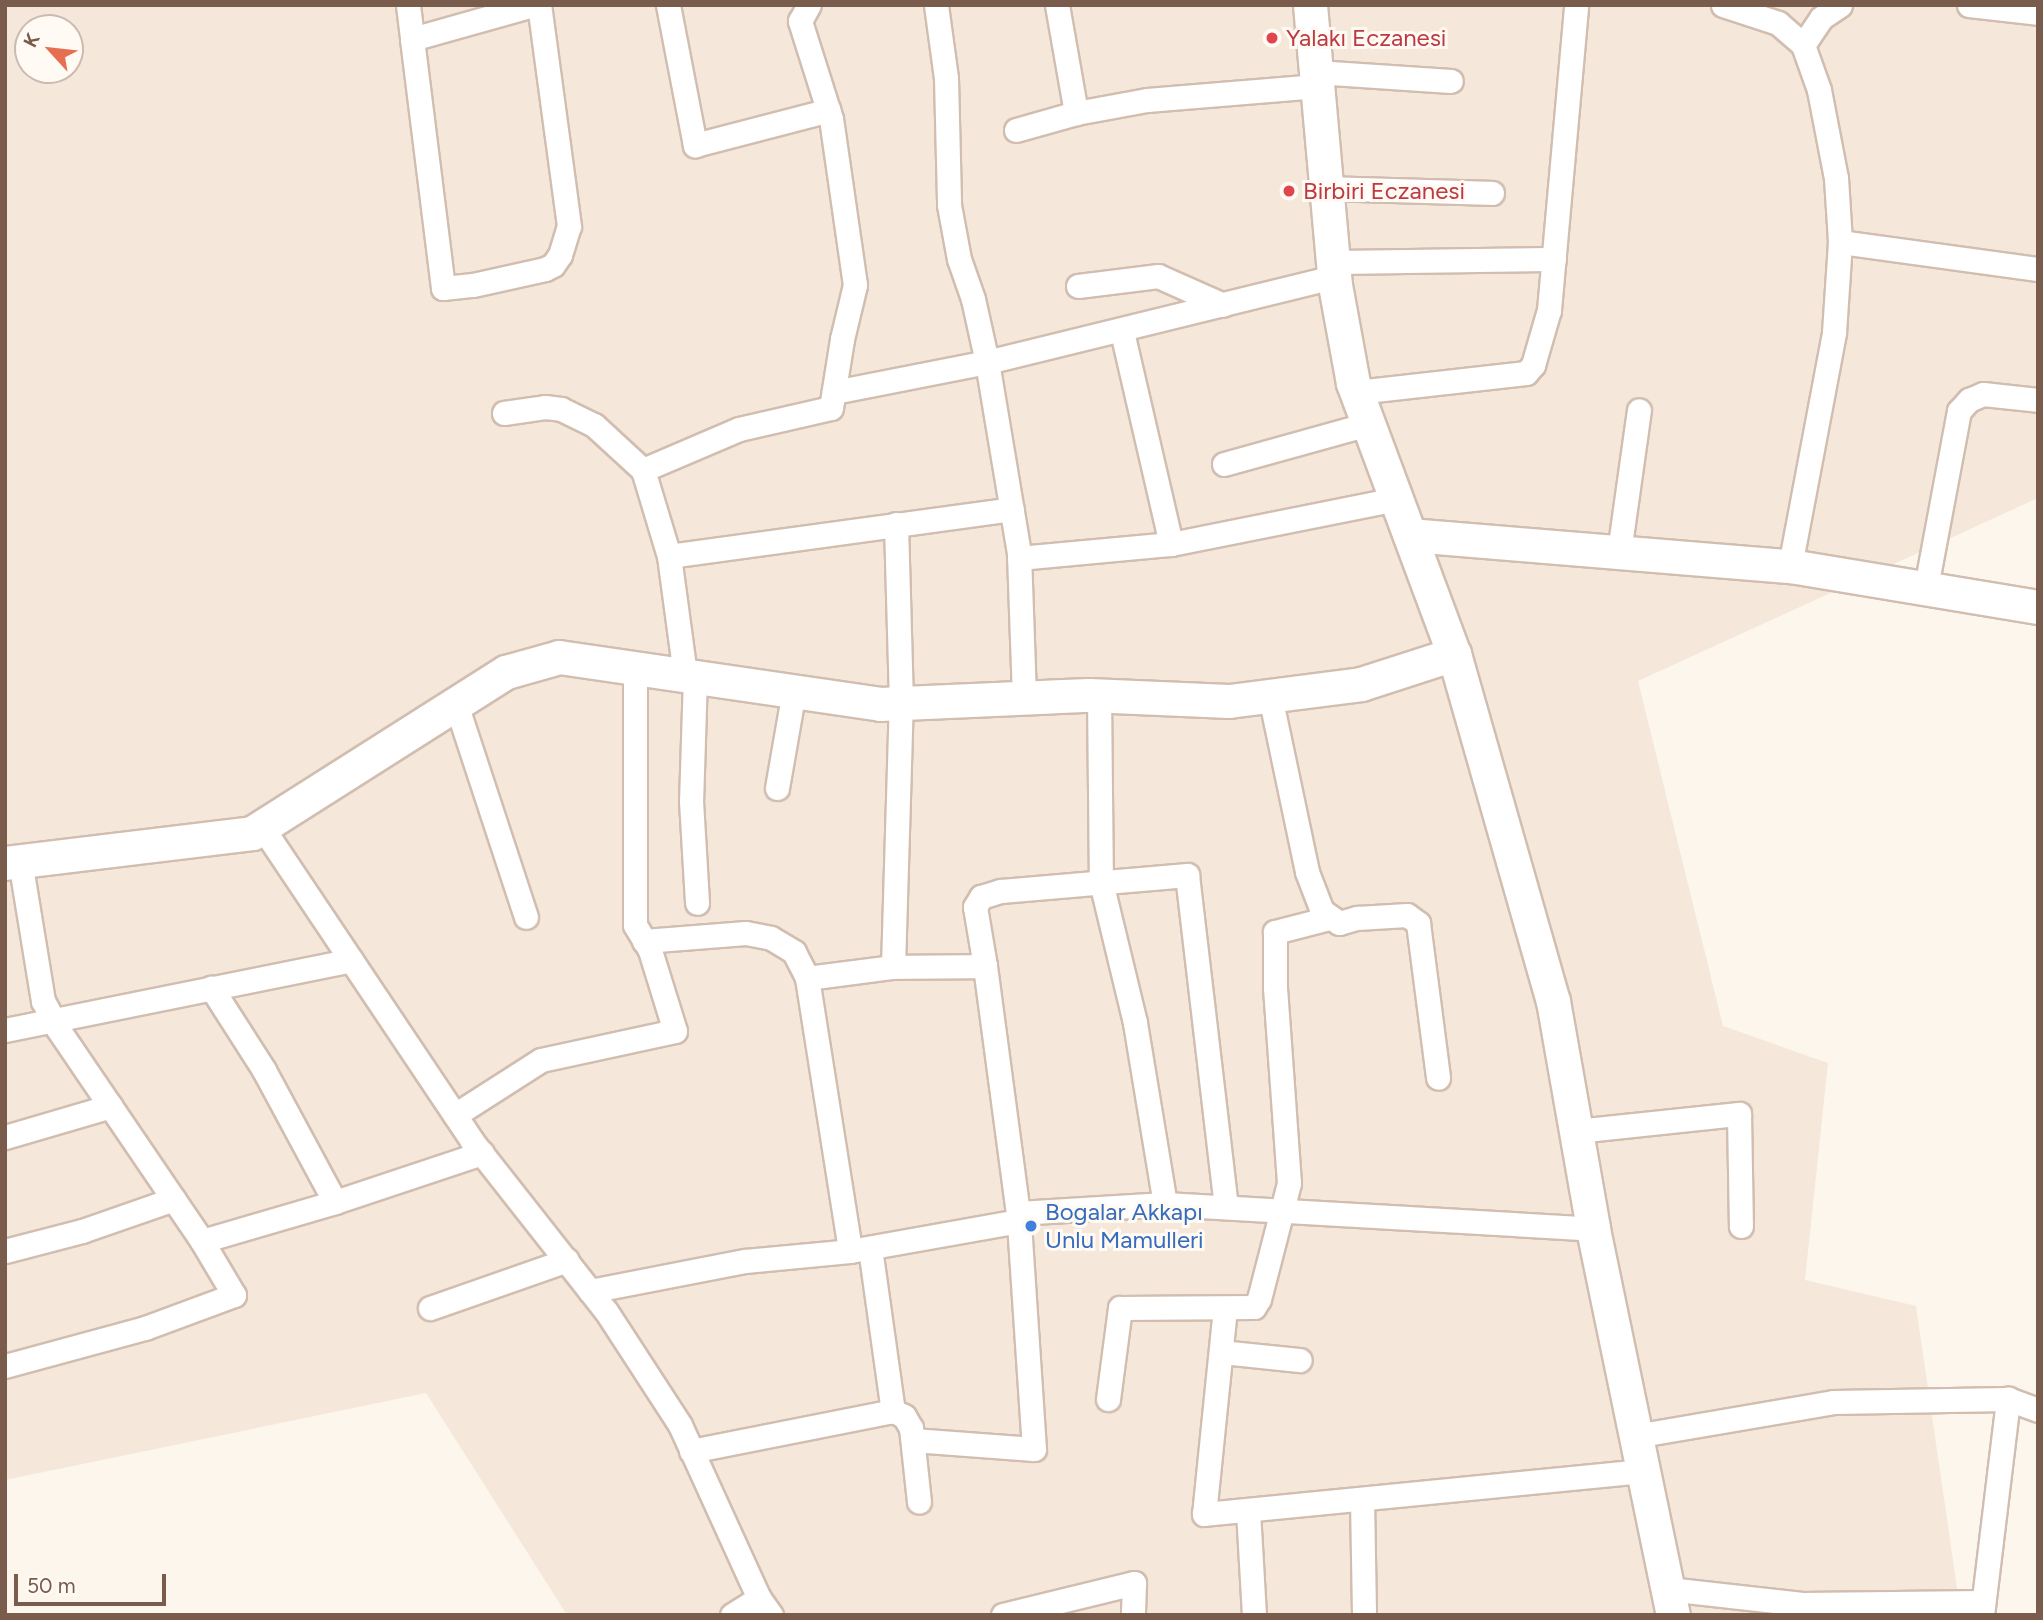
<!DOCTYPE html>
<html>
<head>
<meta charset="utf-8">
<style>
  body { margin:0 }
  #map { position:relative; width:2043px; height:1620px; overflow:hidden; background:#fdf6ec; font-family:Figtree,sans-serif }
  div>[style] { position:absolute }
  .residential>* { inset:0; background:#f5e8da }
  .roads { filter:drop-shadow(2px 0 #d1beb0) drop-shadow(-2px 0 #d1beb0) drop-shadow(0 2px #d1beb0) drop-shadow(0 -2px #d1beb0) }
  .street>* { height:23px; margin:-11.5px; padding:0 11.5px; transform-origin:11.5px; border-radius:11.5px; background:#fff }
  .secondary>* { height:33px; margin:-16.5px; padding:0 16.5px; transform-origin:16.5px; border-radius:16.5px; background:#fff }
  .dots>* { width:19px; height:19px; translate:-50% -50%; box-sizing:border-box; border:4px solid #fffaf3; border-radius:50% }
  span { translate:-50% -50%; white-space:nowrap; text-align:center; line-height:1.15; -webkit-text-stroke:6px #fffaf3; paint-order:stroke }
  .health-label { font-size:24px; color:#be3a42 }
  .left { translate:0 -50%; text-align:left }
  .shop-label { font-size:24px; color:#366cbe }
  .frame { position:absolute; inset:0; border:7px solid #7a5c4d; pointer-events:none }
  .north { position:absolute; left:14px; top:14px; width:70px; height:70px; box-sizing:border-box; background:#fffaf3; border:2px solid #cabbb1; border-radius:50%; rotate:297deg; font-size:19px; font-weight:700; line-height:28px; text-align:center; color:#7a5c4d }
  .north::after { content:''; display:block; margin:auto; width:24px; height:32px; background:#e76f51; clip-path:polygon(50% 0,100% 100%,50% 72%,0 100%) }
  .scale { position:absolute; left:14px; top:1574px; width:152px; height:32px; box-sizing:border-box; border:4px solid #7a5c4d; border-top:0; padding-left:9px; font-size:21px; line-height:24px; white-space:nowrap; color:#7a5c4d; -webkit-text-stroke:5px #fffaf3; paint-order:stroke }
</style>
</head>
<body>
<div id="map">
  <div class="residential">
    <div style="clip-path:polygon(evenodd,5px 5px,2038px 5px,2038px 498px,1638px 681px,1723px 1026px,1828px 1063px,1805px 1280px,1916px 1306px,1961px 1615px,567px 1615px,426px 1393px,5px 1480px,5px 5px,28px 28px,70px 28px,70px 70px,28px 70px,28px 28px)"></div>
  </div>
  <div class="roads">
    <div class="street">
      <div style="left:408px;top:5px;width:34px;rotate:83deg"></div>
      <div style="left:412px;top:39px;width:126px;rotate:-15.7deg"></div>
      <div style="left:668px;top:5px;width:143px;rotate:79.1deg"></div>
      <div style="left:695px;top:145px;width:138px;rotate:-14.6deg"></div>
      <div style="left:936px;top:5px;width:74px;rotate:82.2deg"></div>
      <div style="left:946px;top:78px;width:127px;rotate:88.6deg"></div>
      <div style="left:949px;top:205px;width:55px;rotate:79.5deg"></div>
      <div style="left:959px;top:259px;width:42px;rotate:70.7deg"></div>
      <div style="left:973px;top:299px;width:65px;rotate:77.5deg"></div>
      <div style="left:987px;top:362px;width:195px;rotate:80.5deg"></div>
      <div style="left:1019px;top:554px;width:144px;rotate:88deg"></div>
      <div style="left:1057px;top:5px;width:110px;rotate:80deg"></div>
      <div style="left:1723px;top:5px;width:58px;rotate:18.1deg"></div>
      <div style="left:1778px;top:23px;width:33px;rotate:41deg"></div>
      <div style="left:1803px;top:45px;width:48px;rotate:70.4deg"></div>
      <div style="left:1819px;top:90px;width:90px;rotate:79.1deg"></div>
      <div style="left:1836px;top:178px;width:64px;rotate:86.4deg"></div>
      <div style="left:1840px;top:242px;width:91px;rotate:93.8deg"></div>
      <div style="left:1834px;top:333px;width:237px;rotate:100.7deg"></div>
      <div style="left:1969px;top:5px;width:69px;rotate:6.6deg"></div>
      <div style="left:412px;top:39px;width:251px;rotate:82.9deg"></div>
      <div style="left:443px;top:288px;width:30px;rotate:-6deg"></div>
      <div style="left:473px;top:285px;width:74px;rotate:-12.5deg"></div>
      <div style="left:545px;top:269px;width:9px;rotate:-27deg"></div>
      <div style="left:553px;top:265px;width:12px;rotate:-55deg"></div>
      <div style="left:560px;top:255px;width:30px;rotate:-73deg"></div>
      <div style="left:569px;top:226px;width:223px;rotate:-97.7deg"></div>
      <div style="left:1803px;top:45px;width:32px;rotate:-56deg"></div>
      <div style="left:1821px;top:18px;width:23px;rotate:-34deg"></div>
      <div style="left:1316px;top:72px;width:135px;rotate:3.8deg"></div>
      <div style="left:1016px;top:130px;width:62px;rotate:-15.8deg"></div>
      <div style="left:1076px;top:113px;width:72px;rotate:-10.4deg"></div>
      <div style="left:1147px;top:100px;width:171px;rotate:-4.7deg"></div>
      <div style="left:1326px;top:188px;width:166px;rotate:1.7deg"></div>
      <div style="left:1840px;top:242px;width:200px;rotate:7.8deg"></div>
      <div style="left:1332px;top:262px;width:222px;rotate:-0.8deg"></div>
      <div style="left:1078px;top:286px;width:81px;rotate:-7.1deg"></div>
      <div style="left:1158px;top:276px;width:71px;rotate:24deg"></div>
      <div style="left:834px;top:392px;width:156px;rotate:-11.1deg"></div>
      <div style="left:987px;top:362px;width:357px;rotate:-13.8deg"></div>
      <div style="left:1357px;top:392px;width:170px;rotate:-6.4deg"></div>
      <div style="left:1526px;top:373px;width:11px;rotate:-49deg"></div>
      <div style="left:1533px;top:365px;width:57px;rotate:-73.8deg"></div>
      <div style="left:1549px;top:310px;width:306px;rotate:-84.9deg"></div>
      <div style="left:504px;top:413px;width:41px;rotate:-8.3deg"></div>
      <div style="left:545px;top:407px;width:16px;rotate:7deg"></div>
      <div style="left:561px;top:409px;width:37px;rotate:26deg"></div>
      <div style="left:594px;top:425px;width:67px;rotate:42.6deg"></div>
      <div style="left:643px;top:470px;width:104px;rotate:-23.1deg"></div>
      <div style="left:739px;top:429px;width:94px;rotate:-12.9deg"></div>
      <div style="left:831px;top:408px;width:70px;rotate:-80.9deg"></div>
      <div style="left:842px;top:339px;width:56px;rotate:-76.5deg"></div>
      <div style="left:855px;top:285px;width:168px;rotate:-98.2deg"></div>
      <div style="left:831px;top:119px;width:103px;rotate:-107.6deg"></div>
      <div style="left:800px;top:21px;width:18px;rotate:-61deg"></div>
      <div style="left:1224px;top:464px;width:149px;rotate:-15.5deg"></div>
      <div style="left:643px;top:470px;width:90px;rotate:73.2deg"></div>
      <div style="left:669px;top:556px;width:119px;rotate:82.3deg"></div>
      <div style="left:1171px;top:544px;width:229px;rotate:-11.3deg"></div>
      <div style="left:1619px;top:552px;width:143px;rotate:-82deg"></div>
      <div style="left:669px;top:556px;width:346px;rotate:-7.8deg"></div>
      <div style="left:1019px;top:558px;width:153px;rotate:-5.3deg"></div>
      <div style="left:1171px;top:544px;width:219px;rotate:-103deg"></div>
      <div style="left:1926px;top:587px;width:179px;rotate:-79.4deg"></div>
      <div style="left:1959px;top:411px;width:15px;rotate:-48deg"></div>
      <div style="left:1969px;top:400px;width:15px;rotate:-23deg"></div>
      <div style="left:1983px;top:394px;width:55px;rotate:6.2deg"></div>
      <div style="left:695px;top:676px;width:125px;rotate:91.8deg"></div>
      <div style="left:691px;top:801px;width:102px;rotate:86.6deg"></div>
      <div style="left:1099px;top:696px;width:186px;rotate:89.4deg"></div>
      <div style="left:1101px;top:882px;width:145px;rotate:76.4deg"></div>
      <div style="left:1135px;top:1023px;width:183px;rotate:80.6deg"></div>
      <div style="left:1270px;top:696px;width:180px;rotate:78.1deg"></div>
      <div style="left:1307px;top:872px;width:42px;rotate:69deg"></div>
      <div style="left:1322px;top:911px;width:21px;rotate:35deg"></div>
      <div style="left:1339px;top:923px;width:19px;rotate:-16deg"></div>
      <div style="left:1357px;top:918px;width:50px;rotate:-3.4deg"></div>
      <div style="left:1407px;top:915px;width:14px;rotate:36deg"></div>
      <div style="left:1418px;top:923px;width:156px;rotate:82.6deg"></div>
      <div style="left:456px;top:704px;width:224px;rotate:71.8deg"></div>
      <div style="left:777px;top:788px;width:98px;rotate:-80.1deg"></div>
      <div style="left:262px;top:827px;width:378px;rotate:56.2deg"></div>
      <div style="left:472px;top:1141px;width:216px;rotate:51.8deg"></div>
      <div style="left:606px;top:1311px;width:136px;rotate:57deg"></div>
      <div style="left:680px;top:1425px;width:190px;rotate:65.5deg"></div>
      <div style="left:759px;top:1598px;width:21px;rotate:55deg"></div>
      <div style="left:644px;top:941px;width:102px;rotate:-4.5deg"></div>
      <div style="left:746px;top:933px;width:25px;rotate:11deg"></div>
      <div style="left:771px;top:938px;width:27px;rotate:31deg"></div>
      <div style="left:794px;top:952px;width:29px;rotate:63deg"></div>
      <div style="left:807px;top:978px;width:87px;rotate:-7.3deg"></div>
      <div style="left:893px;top:967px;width:264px;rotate:-88.3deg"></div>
      <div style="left:901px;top:703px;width:179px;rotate:-91.6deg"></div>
      <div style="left:985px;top:966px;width:60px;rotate:-99.6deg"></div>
      <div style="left:975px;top:907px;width:12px;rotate:-59deg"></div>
      <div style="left:981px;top:897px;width:21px;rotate:-17deg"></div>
      <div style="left:1001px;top:891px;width:187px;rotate:-4.9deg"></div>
      <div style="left:1187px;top:875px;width:333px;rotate:83.3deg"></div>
      <div style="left:807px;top:978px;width:276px;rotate:81deg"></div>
      <div style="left:5px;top:1030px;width:353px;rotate:-11.4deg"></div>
      <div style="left:455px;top:1115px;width:102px;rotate:-32.6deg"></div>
      <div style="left:541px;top:1060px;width:137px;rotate:-12.2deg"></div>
      <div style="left:675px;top:1031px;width:85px;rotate:-107.2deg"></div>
      <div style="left:650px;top:950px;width:29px;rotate:-121deg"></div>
      <div style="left:635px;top:925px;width:258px;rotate:-90deg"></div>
      <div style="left:1576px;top:1131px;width:164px;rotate:-6deg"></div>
      <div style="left:1739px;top:1114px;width:112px;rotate:89deg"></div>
      <div style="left:5px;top:1137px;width:110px;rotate:-16.3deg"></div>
      <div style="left:335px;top:1202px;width:155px;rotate:-18.4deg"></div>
      <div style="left:1018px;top:1213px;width:147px;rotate:-3.5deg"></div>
      <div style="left:1165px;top:1204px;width:429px;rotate:3.3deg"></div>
      <div style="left:202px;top:1241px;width:139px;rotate:-16.3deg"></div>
      <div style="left:335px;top:1202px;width:150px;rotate:-118.3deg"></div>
      <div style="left:264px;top:1070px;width:98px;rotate:-122.6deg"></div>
      <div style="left:870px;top:1248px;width:165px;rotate:82deg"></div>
      <div style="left:5px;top:1251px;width:80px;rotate:-14.6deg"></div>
      <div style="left:82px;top:1231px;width:97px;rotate:-19.2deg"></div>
      <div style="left:590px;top:1291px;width:158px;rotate:-11deg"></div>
      <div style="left:745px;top:1261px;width:105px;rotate:-5.4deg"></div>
      <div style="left:850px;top:1251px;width:172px;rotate:-10.1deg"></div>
      <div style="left:1019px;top:1221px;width:257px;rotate:-97.6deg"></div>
      <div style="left:985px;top:966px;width:92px;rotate:179.4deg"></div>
      <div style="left:430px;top:1308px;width:145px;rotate:-19.3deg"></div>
      <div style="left:1225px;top:1308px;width:207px;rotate:95.8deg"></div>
      <div style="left:1204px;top:1514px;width:442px;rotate:-5.6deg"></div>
      <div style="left:1222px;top:1352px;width:78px;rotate:5.9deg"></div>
      <div style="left:5px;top:1366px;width:145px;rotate:-15.2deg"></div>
      <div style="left:145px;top:1328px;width:95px;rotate:-20.3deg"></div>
      <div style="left:234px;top:1295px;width:63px;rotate:-120.7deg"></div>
      <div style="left:202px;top:1241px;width:256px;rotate:-124.2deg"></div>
      <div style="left:58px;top:1029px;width:32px;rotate:-118deg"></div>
      <div style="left:43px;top:1001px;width:142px;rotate:-99.3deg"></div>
      <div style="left:1108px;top:1399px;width:92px;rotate:-82.5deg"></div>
      <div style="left:1120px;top:1308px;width:134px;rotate:-0.4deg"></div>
      <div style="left:1254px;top:1307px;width:9px;rotate:-58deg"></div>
      <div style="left:1259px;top:1299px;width:120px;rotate:-75.5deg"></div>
      <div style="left:1289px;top:1183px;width:196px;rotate:-94.1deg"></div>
      <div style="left:1275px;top:987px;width:55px;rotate:-90deg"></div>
      <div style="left:1275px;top:932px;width:56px;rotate:-14.5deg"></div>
      <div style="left:1635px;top:1436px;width:201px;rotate:-9.7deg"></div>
      <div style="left:1833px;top:1402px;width:175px;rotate:-1deg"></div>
      <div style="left:2008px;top:1399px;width:32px;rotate:20deg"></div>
      <div style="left:913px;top:1440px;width:121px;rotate:4.3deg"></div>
      <div style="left:1034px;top:1449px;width:228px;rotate:-93.8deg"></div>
      <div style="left:691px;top:1451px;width:206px;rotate:-11.2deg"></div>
      <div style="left:893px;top:1411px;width:12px;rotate:24deg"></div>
      <div style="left:904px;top:1416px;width:14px;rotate:60deg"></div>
      <div style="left:911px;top:1428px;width:74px;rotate:83.8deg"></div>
      <div style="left:1362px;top:1499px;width:116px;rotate:89deg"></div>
      <div style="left:1248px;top:1511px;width:104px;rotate:86.7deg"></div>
      <div style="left:1668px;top:1589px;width:135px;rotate:6.4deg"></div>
      <div style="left:1802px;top:1604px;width:181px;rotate:-0.6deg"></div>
      <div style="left:732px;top:1615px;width:32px;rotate:-32deg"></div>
      <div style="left:1003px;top:1615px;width:135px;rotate:-13.7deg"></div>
      <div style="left:1134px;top:1583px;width:32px;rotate:92deg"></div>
      <div style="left:1982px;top:1615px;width:218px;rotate:-83.1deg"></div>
    </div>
    <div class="secondary">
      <div style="left:1310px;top:5px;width:281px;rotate:84.9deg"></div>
      <div style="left:1335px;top:285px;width:100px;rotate:79.6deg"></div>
      <div style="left:1353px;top:383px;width:289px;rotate:69.6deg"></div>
      <div style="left:1454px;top:654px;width:361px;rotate:74.1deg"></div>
      <div style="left:1553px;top:1001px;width:231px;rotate:80deg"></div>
      <div style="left:1593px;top:1229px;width:394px;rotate:78.3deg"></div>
      <div style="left:1410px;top:535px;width:381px;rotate:4.7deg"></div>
      <div style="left:1790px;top:566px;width:251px;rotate:9.4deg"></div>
      <div style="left:5px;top:863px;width:249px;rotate:-6.9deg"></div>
      <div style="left:252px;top:833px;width:301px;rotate:-32.4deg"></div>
      <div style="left:506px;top:672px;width:55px;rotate:-15.8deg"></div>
      <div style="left:559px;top:657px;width:324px;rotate:8.3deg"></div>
      <div style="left:880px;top:704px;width:209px;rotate:-2.5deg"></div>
      <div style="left:1089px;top:695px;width:140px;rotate:2.5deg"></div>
      <div style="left:1229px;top:701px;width:133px;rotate:-7.3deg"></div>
      <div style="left:1361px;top:684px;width:98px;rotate:-17.9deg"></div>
    </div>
  </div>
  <div class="dots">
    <div style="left:1272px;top:38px;background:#e0444e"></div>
    <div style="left:1289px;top:191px;background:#e0444e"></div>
    <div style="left:1031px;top:1226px;background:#3f7fe0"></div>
  </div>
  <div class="health-label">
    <span class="left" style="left:1286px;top:38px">Yalakı Eczanesi</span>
    <span class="left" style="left:1303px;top:191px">Birbiri Eczanesi</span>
  </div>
  <div class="shop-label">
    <span class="left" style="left:1045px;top:1226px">Bogalar Akkapı<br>Unlu Mamulleri</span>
  </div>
  <div class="frame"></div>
  <div class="north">K</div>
  <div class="scale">50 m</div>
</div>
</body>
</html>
